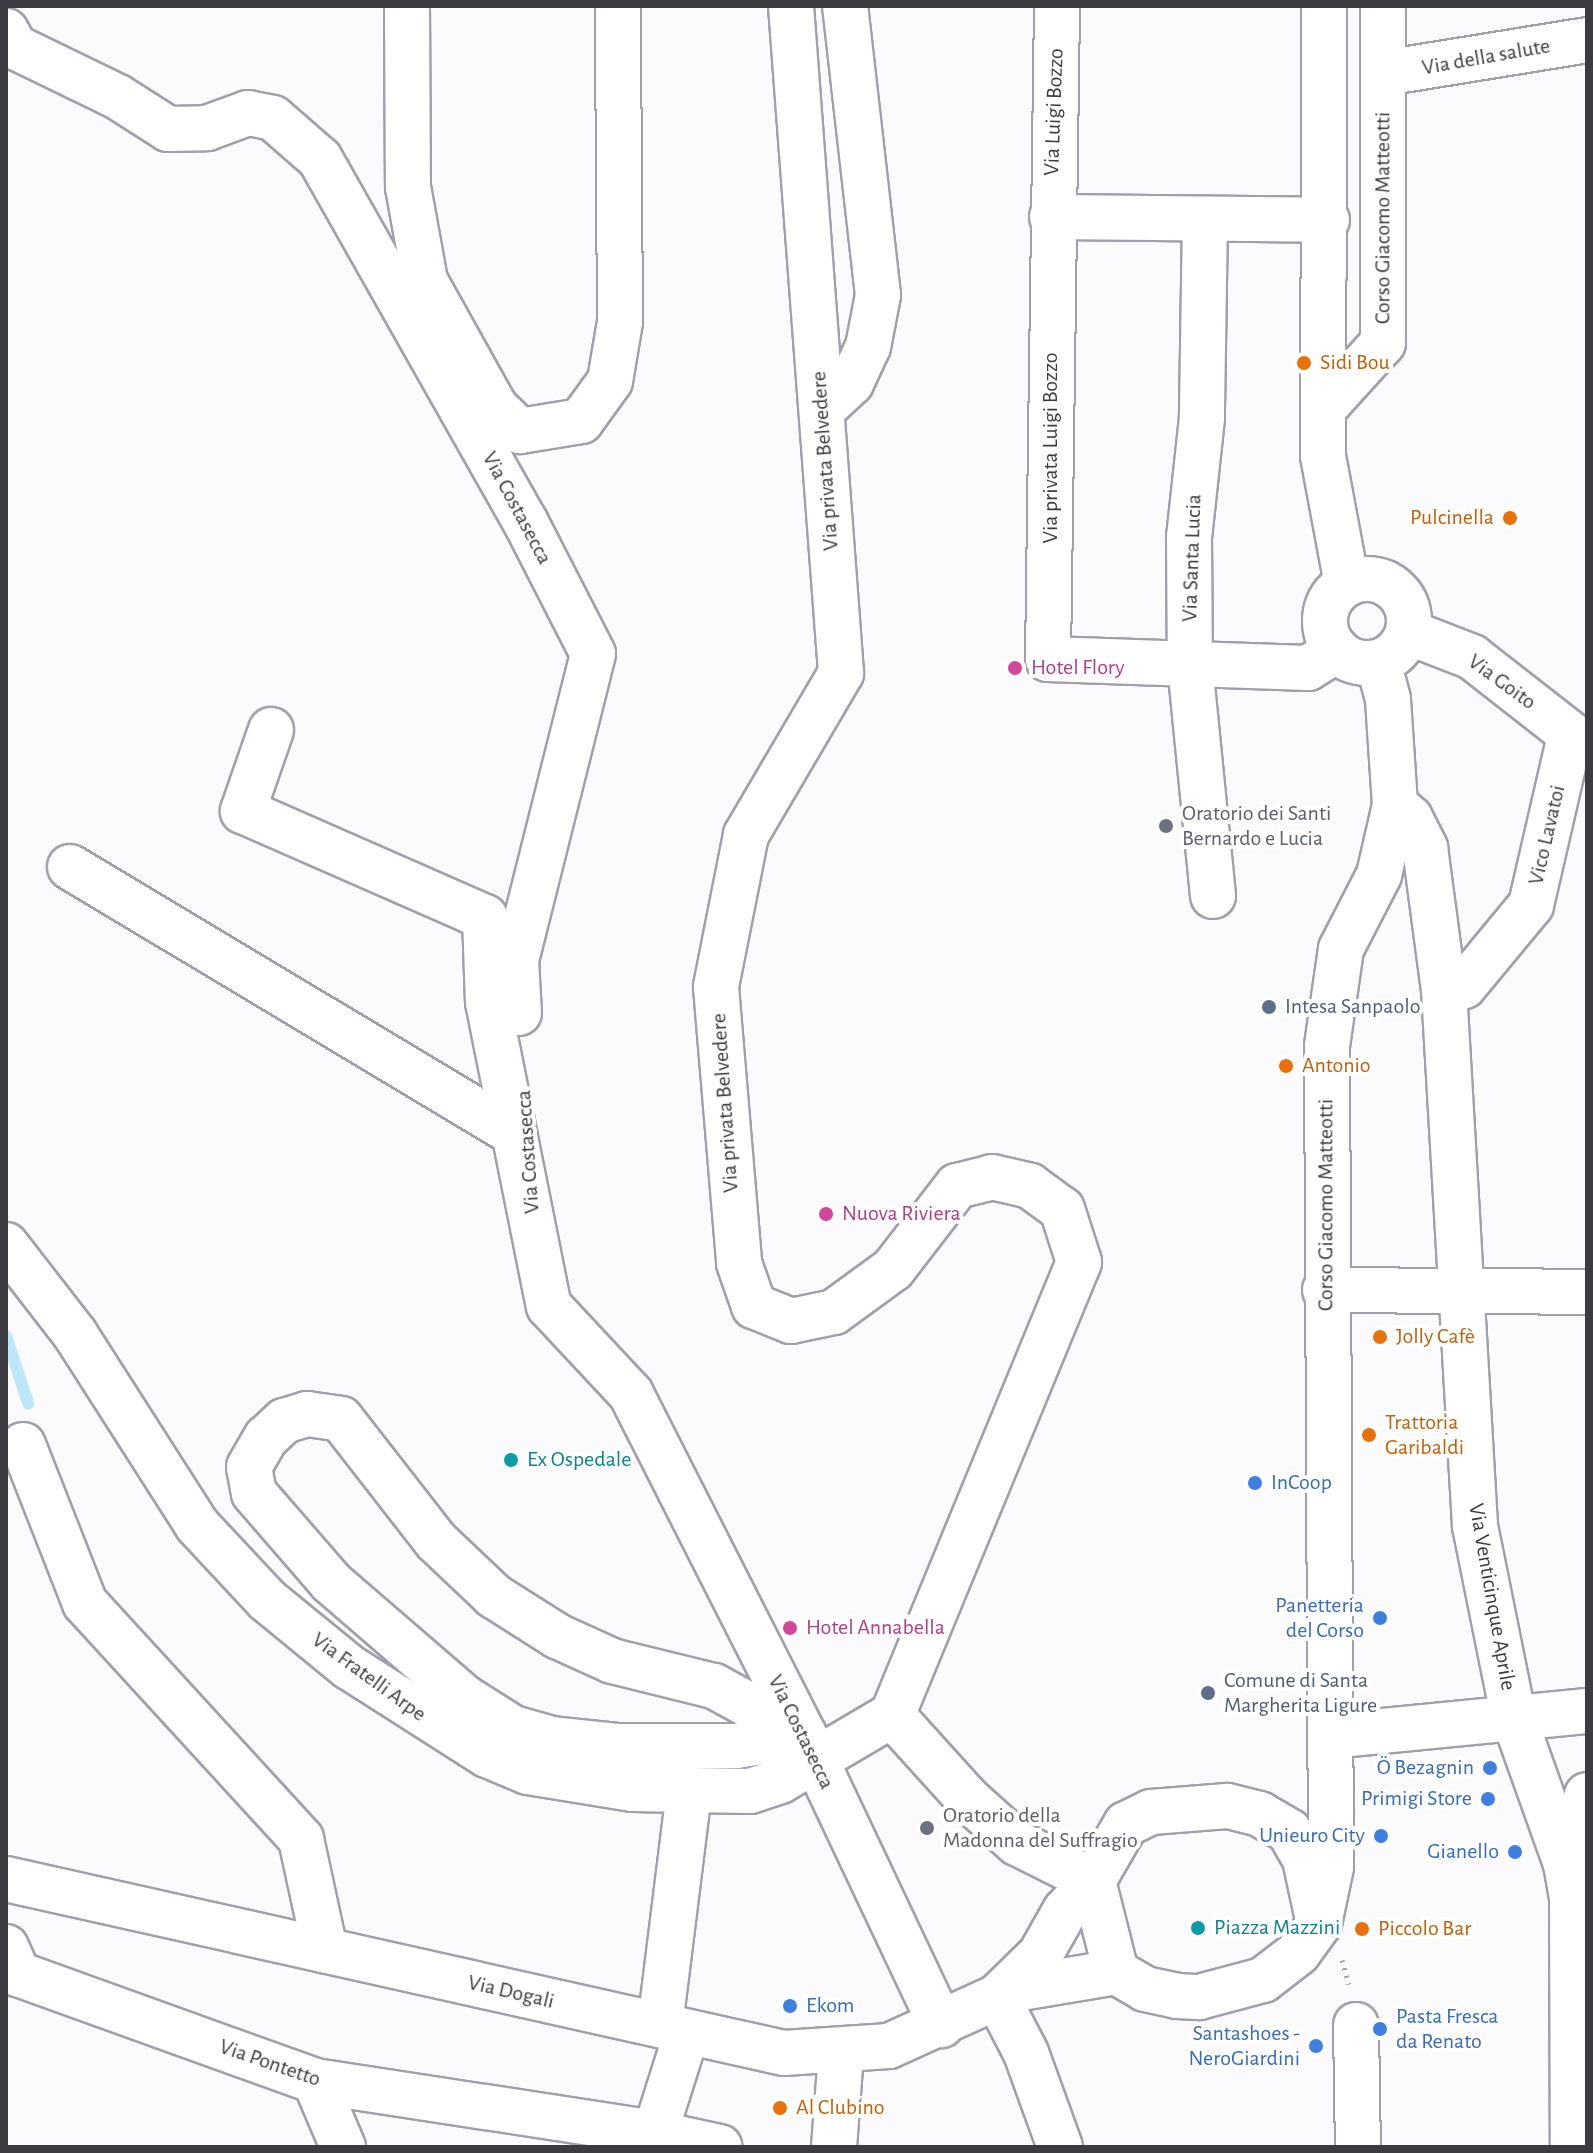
<!DOCTYPE html>
<html>
<head>
<meta charset="utf-8">
<style>
  body { margin:0 }
  #map { position:relative; width:1593px; height:2153px; overflow:hidden; background:#fbfafd; font-family:"Alegreya Sans",sans-serif }
  div>[style] { position:absolute }
  .stream>* { height:12px; margin:-6px; padding:0 6px; transform-origin:6px; border-radius:6px; background:#bce6f9 }
  .path>* { height:5px; margin-top:-2.5px; transform-origin:0; background:repeating-linear-gradient(90deg,#a6a5a9 0 2px,transparent 0 8px) }
  .roads { filter:drop-shadow(2px 0 #a29eac) drop-shadow(-2px 0 #a29eac) drop-shadow(0 2px #a29eac) drop-shadow(0 -2px #a29eac) }
  .minor>* { height:44px; margin:-22px; padding:0 22px; transform-origin:22px; border-radius:22px; background:#fff }
  .minor>.ring { margin:-22px; padding:0; box-sizing:content-box; background:none; border:44px solid #fff; border-radius:50% }
  .dots>* { width:22px; height:22px; translate:-50% -50%; box-sizing:border-box; border:4px solid #fff; border-radius:50% }
  span { translate:-50% -50%; white-space:nowrap; text-align:center; line-height:1.15; -webkit-text-stroke:8px #fff; paint-order:stroke }
  .street-label { font-size:22px; color:#3c3b41 }
  .food-label { font-size:22px; color:#c56008 }
  .left { translate:0 -50%; text-align:left }
  .right { translate:-100% -50%; text-align:right }
  .hotel-label { font-size:22px; color:#b23c85 }
  .worship-label { font-size:22px; color:#5b616d }
  .service-label { font-size:22px; color:#4e5e75 }
  .culture-label { font-size:22px; color:#0d838f }
  .shop-label { font-size:22px; color:#366cbe }
  .frame { position:absolute; inset:0; border:8px solid #3c3b41; pointer-events:none }
</style>
</head>
<body>
<div id="map">
  <div class="stream">
    <div style="left:6px;top:1336px;width:71px;rotate:71.8deg"></div>
  </div>
  <div class="path">
    <div style="left:1342px;top:1960px;width:25px;rotate:74deg"></div>
  </div>
  <div class="roads">
    <div class="minor">
      <div style="left:407px;top:6px;width:181px;rotate:89.7deg"></div>
      <div style="left:408px;top:187px;width:96px;rotate:79.7deg"></div>
      <div style="left:425px;top:281px;width:144px;rotate:60.9deg"></div>
      <div style="left:495px;top:407px;width:35px;rotate:44deg"></div>
      <div style="left:520px;top:431px;width:62px;rotate:-9.3deg"></div>
      <div style="left:581px;top:421px;width:49px;rotate:-54.1deg"></div>
      <div style="left:610px;top:381px;width:60px;rotate:-80.4deg"></div>
      <div style="left:620px;top:322px;width:316px;rotate:-90.4deg"></div>
      <div style="left:791px;top:6px;width:669px;rotate:85.71deg"></div>
      <div style="left:841px;top:673px;width:188px;rotate:120.4deg"></div>
      <div style="left:746px;top:835px;width:155px;rotate:101.2deg"></div>
      <div style="left:716px;top:987px;width:277px;rotate:85.2deg"></div>
      <div style="left:739px;top:1263px;width:46px;rotate:70.8deg"></div>
      <div style="left:754px;top:1306px;width:40px;rotate:22deg"></div>
      <div style="left:791px;top:1321px;width:44px;rotate:-11.8deg"></div>
      <div style="left:834px;top:1312px;width:73px;rotate:-36.1deg"></div>
      <div style="left:893px;top:1269px;width:105px;rotate:-52.4deg"></div>
      <div style="left:957px;top:1186px;width:36px;rotate:-14deg"></div>
      <div style="left:992px;top:1177px;width:39px;rotate:13deg"></div>
      <div style="left:1030px;top:1186px;width:39px;rotate:36deg"></div>
      <div style="left:1062px;top:1209px;width:56px;rotate:72.2deg"></div>
      <div style="left:1079px;top:1262px;width:490px;rotate:112.4deg"></div>
      <div style="left:1057px;top:6px;width:653px;rotate:90.79deg"></div>
      <div style="left:1048px;top:659px;width:260px;rotate:2deg"></div>
      <div style="left:1308px;top:668px;width:34px;rotate:-32deg"></div>
      <div style="left:1324px;top:6px;width:450px;rotate:90.1deg"></div>
      <div style="left:1323px;top:456px;width:130px;rotate:79.4deg"></div>
      <div style="left:6px;top:31px;width:18px;rotate:61deg"></div>
      <div style="left:15px;top:47px;width:114px;rotate:25.9deg"></div>
      <div style="left:118px;top:97px;width:59px;rotate:32.6deg"></div>
      <div style="left:168px;top:129px;width:39px;rotate:-1deg"></div>
      <div style="left:207px;top:128px;width:44px;rotate:-20.1deg"></div>
      <div style="left:248px;top:113px;width:25px;rotate:11deg"></div>
      <div style="left:273px;top:118px;width:62px;rotate:41.1deg"></div>
      <div style="left:320px;top:159px;width:416px;rotate:60.5deg"></div>
      <div style="left:525px;top:521px;width:149px;rotate:62.9deg"></div>
      <div style="left:593px;top:654px;width:316px;rotate:104.1deg"></div>
      <div style="left:516px;top:960px;width:53px;rotate:86.8deg"></div>
      <div style="left:1384px;top:73px;width:206px;rotate:-9.2deg"></div>
      <div style="left:1052px;top:217px;width:275px;rotate:0.6deg"></div>
      <div style="left:1205px;top:219px;width:199px;rotate:90.9deg"></div>
      <div style="left:1202px;top:418px;width:120px;rotate:96.2deg"></div>
      <div style="left:1189px;top:537px;width:128px;rotate:89.6deg"></div>
      <div style="left:1190px;top:665px;width:232px;rotate:84.3deg"></div>
      <div style="left:1324px;top:408px;width:88px;rotate:-47.8deg"></div>
      <div style="left:1383px;top:343px;width:337px;rotate:-90deg"></div>
      <div style="left:822px;top:410px;width:40px;rotate:-43deg"></div>
      <div style="left:851px;top:383px;width:40px;rotate:-65deg"></div>
      <div style="left:868px;top:347px;width:53px;rotate:-79.1deg"></div>
      <div style="left:878px;top:295px;width:291px;rotate:-96.5deg"></div>
      <div class="ring" style="left:1325px;top:579px;width:40px;height:40px"></div>
      <div style="left:1408px;top:632px;width:69px;rotate:21.3deg"></div>
      <div style="left:1472px;top:657px;width:146px;rotate:38deg"></div>
      <div style="left:271px;top:730px;width:86px;rotate:109.1deg"></div>
      <div style="left:243px;top:811px;width:264px;rotate:23.7deg"></div>
      <div style="left:485px;top:917px;width:85px;rotate:88deg"></div>
      <div style="left:488px;top:1002px;width:310px;rotate:78.7deg"></div>
      <div style="left:549px;top:1306px;width:120px;rotate:47deg"></div>
      <div style="left:631px;top:1394px;width:382px;rotate:63.1deg"></div>
      <div style="left:804px;top:1735px;width:321px;rotate:64.7deg"></div>
      <div style="left:1395px;top:805px;width:20px;rotate:41deg"></div>
      <div style="left:1410px;top:818px;width:34px;rotate:63deg"></div>
      <div style="left:1425px;top:848px;width:143px;rotate:82.4deg"></div>
      <div style="left:1444px;top:990px;width:537px;rotate:86.69deg"></div>
      <div style="left:1475px;top:1526px;width:193px;rotate:78.6deg"></div>
      <div style="left:1513px;top:1715px;width:158px;rotate:70.4deg"></div>
      <div style="left:1566px;top:1864px;width:35px;rotate:80deg"></div>
      <div style="left:1572px;top:1898px;width:249px;rotate:89.8deg"></div>
      <div style="left:70px;top:867px;width:515px;rotate:30.94deg"></div>
      <div style="left:1444px;top:990px;width:20px;rotate:-11deg"></div>
      <div style="left:1464px;top:986px;width:105px;rotate:-50.4deg"></div>
      <div style="left:1531px;top:905px;width:173px;rotate:-77deg"></div>
      <div style="left:6px;top:1245px;width:113px;rotate:52.2deg"></div>
      <div style="left:75px;top:1334px;width:227px;rotate:57.4deg"></div>
      <div style="left:197px;top:1525px;width:103px;rotate:47deg"></div>
      <div style="left:267px;top:1600px;width:106px;rotate:39.3deg"></div>
      <div style="left:349px;top:1667px;width:164px;rotate:32.5deg"></div>
      <div style="left:487px;top:1755px;width:44px;rotate:22.5deg"></div>
      <div style="left:528px;top:1772px;width:106px;rotate:9.2deg"></div>
      <div style="left:633px;top:1789px;width:117px;rotate:1deg"></div>
      <div style="left:750px;top:1791px;width:32px;rotate:-18deg"></div>
      <div style="left:780px;top:1781px;width:130px;rotate:-30.5deg"></div>
      <div style="left:1325px;top:1290px;width:262px;rotate:0.4deg"></div>
      <div style="left:307px;top:1414px;width:34px;rotate:8deg"></div>
      <div style="left:341px;top:1419px;width:155px;rotate:52.1deg"></div>
      <div style="left:436px;top:1541px;width:80px;rotate:43.5deg"></div>
      <div style="left:494px;top:1596px;width:75px;rotate:32.4deg"></div>
      <div style="left:557px;top:1636px;width:60px;rotate:24.4deg"></div>
      <div style="left:612px;top:1661px;width:105px;rotate:13.8deg"></div>
      <div style="left:714px;top:1686px;width:102px;rotate:28.6deg"></div>
      <div style="left:804px;top:1735px;width:69px;rotate:170.8deg"></div>
      <div style="left:736px;top:1746px;width:119px;rotate:180deg"></div>
      <div style="left:617px;top:1746px;width:65px;rotate:-173.9deg"></div>
      <div style="left:552px;top:1739px;width:41px;rotate:-164.2deg"></div>
      <div style="left:513px;top:1728px;width:58px;rotate:-147.7deg"></div>
      <div style="left:464px;top:1697px;width:176px;rotate:-139.2deg"></div>
      <div style="left:331px;top:1582px;width:118px;rotate:-130.9deg"></div>
      <div style="left:254px;top:1493px;width:26px;rotate:-101deg"></div>
      <div style="left:249px;top:1467px;width:34px;rotate:-60deg"></div>
      <div style="left:266px;top:1438px;width:25px;rotate:-43deg"></div>
      <div style="left:284px;top:1421px;width:24px;rotate:-17deg"></div>
      <div style="left:23px;top:1445px;width:170px;rotate:68.6deg"></div>
      <div style="left:85px;top:1603px;width:320px;rotate:47.5deg"></div>
      <div style="left:301px;top:1839px;width:114px;rotate:77.8deg"></div>
      <div style="left:892px;top:1715px;width:112px;rotate:47.9deg"></div>
      <div style="left:967px;top:1798px;width:67px;rotate:42deg"></div>
      <div style="left:1017px;top:1843px;width:85px;rotate:26.6deg"></div>
      <div style="left:1331px;top:1736px;width:257px;rotate:-5.6deg"></div>
      <div style="left:1566px;top:1864px;width:72px;rotate:-73.1deg"></div>
      <div style="left:6px;top:1879px;width:797px;rotate:12.61deg"></div>
      <div style="left:784px;top:2053px;width:105px;rotate:-3.8deg"></div>
      <div style="left:889px;top:2046px;width:119px;rotate:-24.4deg"></div>
      <div style="left:997px;top:1997px;width:60px;rotate:-44.3deg"></div>
      <div style="left:1040px;top:1955px;width:51px;rotate:-60.4deg"></div>
      <div style="left:1065px;top:1911px;width:41px;rotate:-47deg"></div>
      <div style="left:1319px;top:1924px;width:66px;rotate:-102.2deg"></div>
      <div style="left:1305px;top:1859px;width:32px;rotate:-120deg"></div>
      <div style="left:1289px;top:1831px;width:34px;rotate:-150deg"></div>
      <div style="left:1260px;top:1814px;width:34px;rotate:-166deg"></div>
      <div style="left:1227px;top:1806px;width:76px;rotate:175.5deg"></div>
      <div style="left:1151px;top:1812px;width:28px;rotate:154deg"></div>
      <div style="left:1126px;top:1824px;width:66px;rotate:120.1deg"></div>
      <div style="left:1093px;top:1881px;width:94px;rotate:75.8deg"></div>
      <div style="left:1116px;top:1972px;width:34px;rotate:30deg"></div>
      <div style="left:1145px;top:1989px;width:33px;rotate:12deg"></div>
      <div style="left:1177px;top:1996px;width:22px;rotate:3deg"></div>
      <div style="left:1199px;top:1997px;width:66px;rotate:-14.9deg"></div>
      <div style="left:1263px;top:1980px;width:44px;rotate:-37.6deg"></div>
      <div style="left:1298px;top:1953px;width:36px;rotate:-54deg"></div>
      <div style="left:1319px;top:1924px;width:58px;rotate:-78.1deg"></div>
      <div style="left:1331px;top:1867px;width:821px;rotate:-90.28deg"></div>
      <div style="left:1327px;top:1046px;width:98px;rotate:-81.8deg"></div>
      <div style="left:1341px;top:949px;width:83px;rotate:-62.8deg"></div>
      <div style="left:1379px;top:875px;width:72px;rotate:-77.1deg"></div>
      <div style="left:1395px;top:805px;width:106px;rotate:-93.8deg"></div>
      <div style="left:1388px;top:699px;width:38px;rotate:-105deg"></div>
      <div style="left:6px;top:1947px;width:30px;rotate:66deg"></div>
      <div style="left:18px;top:1974px;width:316px;rotate:19.8deg"></div>
      <div style="left:315px;top:2081px;width:344px;rotate:8.7deg"></div>
      <div style="left:1009px;top:1990px;width:109px;rotate:-9.5deg"></div>
      <div style="left:997px;top:1997px;width:63px;rotate:62.6deg"></div>
      <div style="left:1026px;top:2053px;width:100px;rotate:70.1deg"></div>
      <div style="left:660px;top:2025px;width:235px;rotate:-82.9deg"></div>
      <div style="left:1356px;top:2025px;width:122px;rotate:89.1deg"></div>
      <div style="left:687px;top:2032px;width:106px;rotate:107.6deg"></div>
      <div style="left:655px;top:2133px;width:66px;rotate:12.2deg"></div>
      <div style="left:315px;top:2081px;width:72px;rotate:67deg"></div>
      <div style="left:834px;top:2147px;width:94px;rotate:-85.7deg"></div>
    </div>
  </div>
  <div class="dots">
    <div style="left:1304px;top:363px;background:#e8710a"></div>
    <div style="left:1510px;top:518px;background:#e8710a"></div>
    <div style="left:1015px;top:668px;background:#d1479c"></div>
    <div style="left:1166px;top:826px;background:#6b7280"></div>
    <div style="left:1269px;top:1007px;background:#5c6f8a"></div>
    <div style="left:1286px;top:1066px;background:#e8710a"></div>
    <div style="left:826px;top:1214px;background:#d1479c"></div>
    <div style="left:1380px;top:1337px;background:#e8710a"></div>
    <div style="left:1369px;top:1435px;background:#e8710a"></div>
    <div style="left:511px;top:1460px;background:#0f9aa8"></div>
    <div style="left:1255px;top:1483px;background:#3f7fe0"></div>
    <div style="left:1380px;top:1618px;background:#3f7fe0"></div>
    <div style="left:790px;top:1628px;background:#d1479c"></div>
    <div style="left:1208px;top:1693px;background:#5c6f8a"></div>
    <div style="left:1490px;top:1768px;background:#3f7fe0"></div>
    <div style="left:1488px;top:1799px;background:#3f7fe0"></div>
    <div style="left:927px;top:1828px;background:#6b7280"></div>
    <div style="left:1381px;top:1836px;background:#3f7fe0"></div>
    <div style="left:1515px;top:1852px;background:#3f7fe0"></div>
    <div style="left:1198px;top:1928px;background:#0f9aa8"></div>
    <div style="left:1362px;top:1929px;background:#e8710a"></div>
    <div style="left:790px;top:2006px;background:#3f7fe0"></div>
    <div style="left:1380px;top:2029px;background:#3f7fe0"></div>
    <div style="left:1316px;top:2046px;background:#3f7fe0"></div>
    <div style="left:780px;top:2108px;background:#e8710a"></div>
  </div>
  <div class="street-label">
    <span style="left:1486px;top:57px;rotate:-10deg">Via della salute</span>
    <span style="left:1054px;top:112px;rotate:-88deg">Via Luigi Bozzo</span>
    <span style="left:1383px;top:218px;rotate:-90deg">Corso Giacomo Matteotti</span>
    <span style="left:1051px;top:448px;rotate:-90deg">Via privata Luigi Bozzo</span>
    <span style="left:825px;top:461px;rotate:-94deg">Via privata Belvedere</span>
    <span style="left:517px;top:508px;rotate:62deg">Via Costasecca</span>
    <span style="left:1192px;top:558px;rotate:-88deg">Via Santa Lucia</span>
    <span style="left:1502px;top:682px;rotate:36deg">Via Goito</span>
    <span style="left:1547px;top:835px;rotate:-77deg">Vico Lavatoi</span>
    <span style="left:725px;top:1103px;rotate:-94deg">Via privata Belvedere</span>
    <span style="left:528px;top:1152px;rotate:-94deg">Via Costasecca</span>
    <span style="left:1326px;top:1205px;rotate:-90deg">Corso Giacomo Matteotti</span>
    <span style="left:1492px;top:1597px;rotate:80deg">Via Venticinque Aprile</span>
    <span style="left:369px;top:1677px;rotate:36deg">Via Fratelli Arpe</span>
    <span style="left:801px;top:1732px;rotate:64deg">Via Costasecca</span>
    <span style="left:511px;top:1992px;rotate:13deg">Via Dogali</span>
    <span style="left:270px;top:2063px;rotate:19deg">Via Pontetto</span>
  </div>
  <div class="food-label">
    <span class="left" style="left:1320px;top:363px">Sidi Bou</span>
    <span class="right" style="left:1494px;top:518px">Pulcinella</span>
    <span class="left" style="left:1302px;top:1066px">Antonio</span>
    <span class="left" style="left:1396px;top:1337px">Jolly Cafè</span>
    <span class="left" style="left:1385px;top:1435px">Trattoria<br>Garibaldi</span>
    <span class="left" style="left:1378px;top:1929px">Piccolo Bar</span>
    <span class="left" style="left:796px;top:2108px">Al Clubino</span>
  </div>
  <div class="hotel-label">
    <span class="left" style="left:1031px;top:668px">Hotel Flory</span>
    <span class="left" style="left:842px;top:1214px">Nuova Riviera</span>
    <span class="left" style="left:806px;top:1628px">Hotel Annabella</span>
  </div>
  <div class="worship-label">
    <span class="left" style="left:1182px;top:826px">Oratorio dei Santi<br>Bernardo e Lucia</span>
    <span class="left" style="left:943px;top:1828px">Oratorio della<br>Madonna del Suffragio</span>
  </div>
  <div class="service-label">
    <span class="left" style="left:1285px;top:1007px">Intesa Sanpaolo</span>
    <span class="left" style="left:1224px;top:1693px">Comune di Santa<br>Margherita Ligure</span>
  </div>
  <div class="culture-label">
    <span class="left" style="left:527px;top:1460px">Ex Ospedale</span>
    <span class="left" style="left:1214px;top:1928px">Piazza Mazzini</span>
  </div>
  <div class="shop-label">
    <span class="left" style="left:1271px;top:1483px">InCoop</span>
    <span class="right" style="left:1364px;top:1618px">Panetteria<br>del Corso</span>
    <span class="right" style="left:1474px;top:1768px">Ö Bezagnin</span>
    <span class="right" style="left:1472px;top:1799px">Primigi Store</span>
    <span class="right" style="left:1365px;top:1836px">Unieuro City</span>
    <span class="right" style="left:1499px;top:1852px">Gianello</span>
    <span class="left" style="left:806px;top:2006px">Ekom</span>
    <span class="left" style="left:1396px;top:2029px">Pasta Fresca<br>da Renato</span>
    <span class="right" style="left:1300px;top:2046px">Santashoes -<br>NeroGiardini</span>
  </div>
  <div class="frame"></div>
</div>
</body>
</html>
